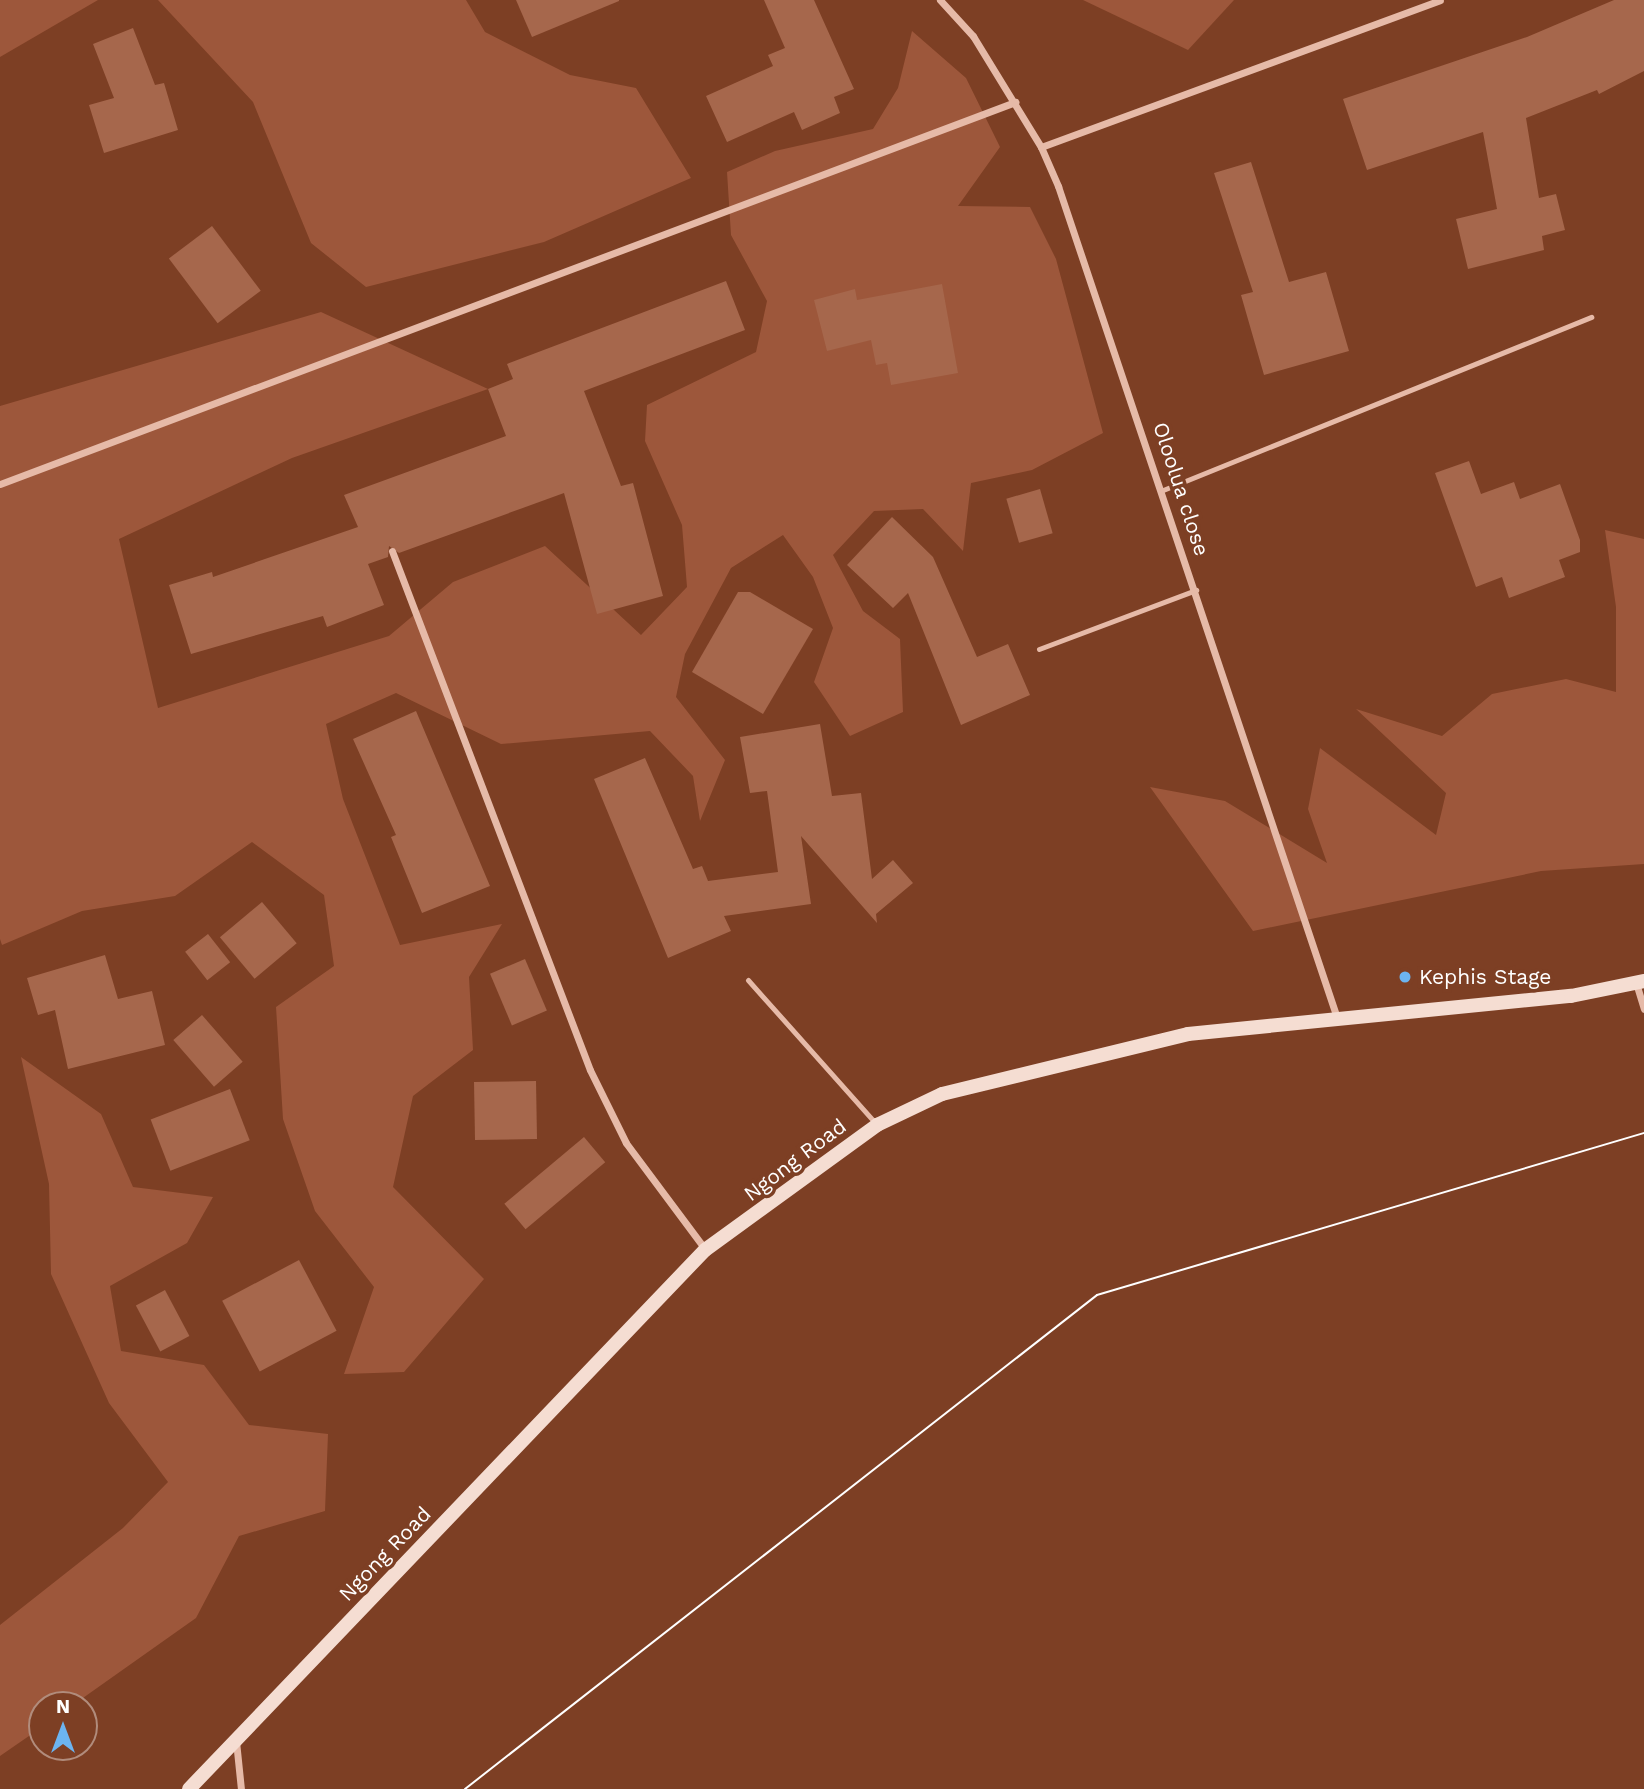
<!DOCTYPE html>
<html>
<head>
<meta charset="utf-8">
<style>
  body { margin:0 }
  #map { position:relative; width:1644px; height:1789px; overflow:hidden; background:#7d3f24; font-family:"Work Sans",sans-serif }
  div>[style] { position:absolute }
  .green>* { inset:0; background:#9d573b }
  .building>* { inset:0; background:#a6674c; transform-origin:0 0 }
  .lane>* { height:5px; margin:-2.5px; padding:0 2.5px; transform-origin:2.5px; border-radius:2.5px; background:#e6baa8 }
  .street>* { height:7px; margin:-3.5px; padding:0 3.5px; transform-origin:3.5px; border-radius:3.5px; background:#e6baa8 }
  .secondary>* { height:14px; margin:-7px; padding:0 7px; transform-origin:7px; border-radius:7px; background:#f5ddd2 }
  .tram>* { height:2px; margin:-1px; padding:0 1px; transform-origin:1px; border-radius:1px; background:#fff }
  .dots>* { width:19px; height:19px; translate:-50% -50%; box-sizing:border-box; border:4px solid #7d3f24; border-radius:50% }
  span { translate:-50% -50%; white-space:nowrap; text-align:center; line-height:1.15; -webkit-text-stroke:7px #7d3f24; paint-order:stroke }
  .street-label { font-size:21px; color:#fff }
  .poi-label { font-size:21px; color:#fff }
  .left { translate:0 -50%; text-align:left }
  .north { position:absolute; left:28px; top:1691px; width:70px; height:70px; box-sizing:border-box; background:#7d3f24; border:2px solid #b18c7c; border-radius:50%; rotate:0deg; font-size:19px; font-weight:700; line-height:28px; text-align:center; color:#fff }
  .north::after { content:''; display:block; margin:auto; width:24px; height:32px; background:#6cb4f0; clip-path:polygon(50% 0,100% 100%,50% 72%,0 100%) }
</style>
</head>
<body>
<div id="map">
  <div class="green">
    <div style="clip-path:polygon(0 0,98px 0,0 57px)"></div>
    <div style="clip-path:polygon(158px 0,466px 0,485px 32px,570px 75px,636px 88px,691px 178px,544px 242px,366px 287px,311px 243px,253px 102px)"></div>
    <div style="clip-path:polygon(1083px 0,1234px 0,1188px 50px)"></div>
    <div style="clip-path:polygon(912px 31px,966px 78px,1000px 147px,958px 206px,1030px 207px,1056px 259px,1103px 433px,1032px 470px,971px 483px,963px 551px,923px 509px,874px 511px,833px 555px,863px 611px,900px 639px,903px 712px,850px 736px,814px 682px,833px 628px,813px 577px,783px 535px,731px 568px,685px 654px,676px 697px,725px 760px,700px 821px,693px 776px,650px 731px,501px 744px,396px 693px,326px 724px,343px 799px,400px 945px,502px 924px,469px 977px,473px 1050px,413px 1096px,393px 1187px,484px 1279px,404px 1372px,344px 1374px,374px 1287px,315px 1211px,283px 1119px,276px 1007px,334px 966px,324px 895px,252px 842px,175px 896px,82px 911px,2px 945px,0 939px,0 406px,321px 312px,488px 389px,292px 458px,119px 539px,158px 708px,389px 636px,453px 582px,545px 546px,641px 635px,687px 587px,682px 525px,645px 441px,647px 405px,756px 352px,767px 301px,731px 235px,727px 172px,775px 151px,873px 129px,898px 88px)"></div>
    <div style="clip-path:polygon(1605px 530px,1644px 539px,1644px 864px,1541px 871px,1253px 931px,1150px 787px,1225px 801px,1327px 863px,1308px 809px,1320px 748px,1436px 835px,1446px 793px,1356px 709px,1442px 736px,1492px 694px,1566px 679px,1616px 692px,1616px 607px)"></div>
    <div style="clip-path:polygon(21px 1057px,101px 1114px,133px 1187px,213px 1197px,187px 1243px,110px 1286px,121px 1351px,204px 1365px,249px 1425px,328px 1434px,325px 1511px,239px 1536px,196px 1618px,73px 1705px,42px 1705px,42px 1727px,0 1756px,0 1625px,123px 1528px,168px 1482px,109px 1403px,51px 1274px,49px 1184px)"></div>
  </div>
  <div class="building">
    <div style="clip-path:polygon(516px 0,619px 0,619px 1px,532px 37px)"></div>
    <div style="clip-path:polygon(764px 0,814px 0,854px 89px,834px 97px,840px 113px,802px 130px,794px 112px,727px 142px,706px 96px,773px 66px,768px 55px,785px 48px)"></div>
    <div style="clip-path:polygon(1614px 0,1644px 0,1644px 71px,1599px 94px,1597px 90px,1526px 118px,1539px 198px,1556px 194px,1565px 230px,1542px 236px,1544px 250px,1468px 269px,1456px 219px,1497px 209px,1483px 132px,1367px 170px,1343px 99px,1527px 37px)"></div>
    <div style="clip-path:polygon(133px 28px,155px 85px,164px 83px,178px 130px,104px 153px,89px 105px,114px 98px,93px 44px)"></div>
    <div style="clip-path:polygon(1251px 162px,1289px 282px,1326px 272px,1349px 351px,1264px 375px,1241px 295px,1253px 292px,1214px 173px)"></div>
    <div style="left:212px;top:226px;width:81px;height:54px;rotate:53deg"></div>
    <div style="clip-path:polygon(726px 281px,745px 330px,584px 391px,621px 486px,633px 483px,663px 596px,597px 614px,564px 493px,399px 553px,389px 546px,388px 557px,368px 564px,384px 605px,327px 627px,323px 616px,191px 654px,169px 585px,212px 572px,213px 577px,358px 527px,344px 495px,506px 436px,488px 389px,513px 379px,507px 364px)"></div>
    <div style="clip-path:polygon(942px 284px,958px 373px,891px 385px,887px 363px,876px 365px,871px 340px,827px 351px,814px 300px,855px 289px,857px 300px)"></div>
    <div style="clip-path:polygon(1469px 461px,1481px 494px,1514px 482px,1520px 499px,1560px 484px,1580px 540px,1580px 552px,1559px 560px,1565px 577px,1509px 598px,1502px 577px,1476px 587px,1435px 473px)"></div>
    <div style="left:1040px;top:489px;width:46px;height:35px;rotate:74deg"></div>
    <div style="clip-path:polygon(892px 517px,933px 557px,977px 657px,1008px 644px,1030px 695px,961px 725px,908px 593px,893px 608px,847px 565px)"></div>
    <div style="clip-path:polygon(738px 592px,750px 592px,813px 629px,763px 714px,692px 672px)"></div>
    <div style="clip-path:polygon(416px 711px,490px 886px,422px 913px,391px 837px,396px 835px,353px 739px)"></div>
    <div style="clip-path:polygon(820px 724px,832px 796px,861px 793px,872px 879px,893px 860px,913px 883px,876px 914px,877px 923px,801px 836px,811px 904px,724px 916px,731px 931px,668px 958px,594px 779px,645px 758px,693px 869px,702px 866px,708px 881px,778px 872px,767px 791px,750px 793px,740px 737px)"></div>
    <div style="left:262px;top:902px;width:54px;height:55px;rotate:50deg"></div>
    <div style="left:208px;top:934px;width:36px;height:29px;rotate:52deg"></div>
    <div style="clip-path:polygon(105px 955px,118px 999px,152px 991px,165px 1045px,68px 1069px,55px 1010px,38px 1015px,27px 978px)"></div>
    <div style="left:525px;top:959px;width:56px;height:38px;rotate:67deg"></div>
    <div style="left:202px;top:1015px;width:62px;height:38px;rotate:49deg"></div>
    <div style="left:536px;top:1081px;width:58px;height:62px;rotate:89deg"></div>
    <div style="left:230px;top:1089px;width:55px;height:85px;rotate:69deg"></div>
    <div style="left:584px;top:1137px;width:33px;height:104px;rotate:50deg"></div>
    <div style="left:299px;top:1260px;width:80px;height:87px;rotate:62deg"></div>
    <div style="left:165px;top:1290px;width:52px;height:33px;rotate:62deg"></div>
  </div>
  <div class="lane">
    <div style="left:1163px;top:490px;width:462px;rotate:-22deg"></div>
    <div style="left:1039px;top:649px;width:168px;rotate:-20.6deg"></div>
    <div style="left:748px;top:980px;width:194px;rotate:48.3deg"></div>
  </div>
  <div class="street">
    <div style="left:940px;top:0;width:49px;rotate:47.5deg"></div>
    <div style="left:973px;top:36px;width:130px;rotate:58.5deg"></div>
    <div style="left:1041px;top:147px;width:43px;rotate:66.4deg"></div>
    <div style="left:1058px;top:186px;width:874px;rotate:71.46deg"></div>
    <div style="left:1041px;top:147px;width:425px;rotate:-20.2deg"></div>
    <div style="left:0;top:484px;width:1085px;rotate:-20.62deg"></div>
    <div style="left:392px;top:551px;width:555px;rotate:69.12deg"></div>
    <div style="left:590px;top:1070px;width:81px;rotate:63.7deg"></div>
    <div style="left:626px;top:1143px;width:132px;rotate:53.3deg"></div>
    <div style="left:1636px;top:983px;width:27px;rotate:73deg"></div>
    <div style="left:236px;top:1741px;width:48px;rotate:84.1deg"></div>
  </div>
  <div class="secondary">
    <div style="left:189px;top:1789px;width:746px;rotate:-46.25deg"></div>
    <div style="left:705px;top:1250px;width:213px;rotate:-36deg"></div>
    <div style="left:877px;top:1125px;width:72px;rotate:-25.5deg"></div>
    <div style="left:942px;top:1094px;width:253px;rotate:-13.7deg"></div>
    <div style="left:1188px;top:1034px;width:385px;rotate:-5.7deg"></div>
    <div style="left:1571px;top:996px;width:75px;rotate:-11.6deg"></div>
  </div>
  <div class="tram">
    <div style="left:465px;top:1789px;width:802px;rotate:-38.01deg"></div>
    <div style="left:1097px;top:1295px;width:570px;rotate:-16.5deg"></div>
  </div>
  <div class="dots">
    <div style="left:1405px;top:977px;background:#6cb4f0"></div>
  </div>
  <div class="street-label">
    <span style="left:1181px;top:489px;rotate:72deg">Oloolua close</span>
    <span style="left:795px;top:1160px;rotate:-37deg">Ngong Road</span>
    <span style="left:385px;top:1554px;rotate:-46deg">Ngong Road</span>
  </div>
  <div class="poi-label">
    <span class="left" style="left:1419px;top:977px">Kephis Stage</span>
  </div>
  <div class="north">N</div>
</div>
</body>
</html>
